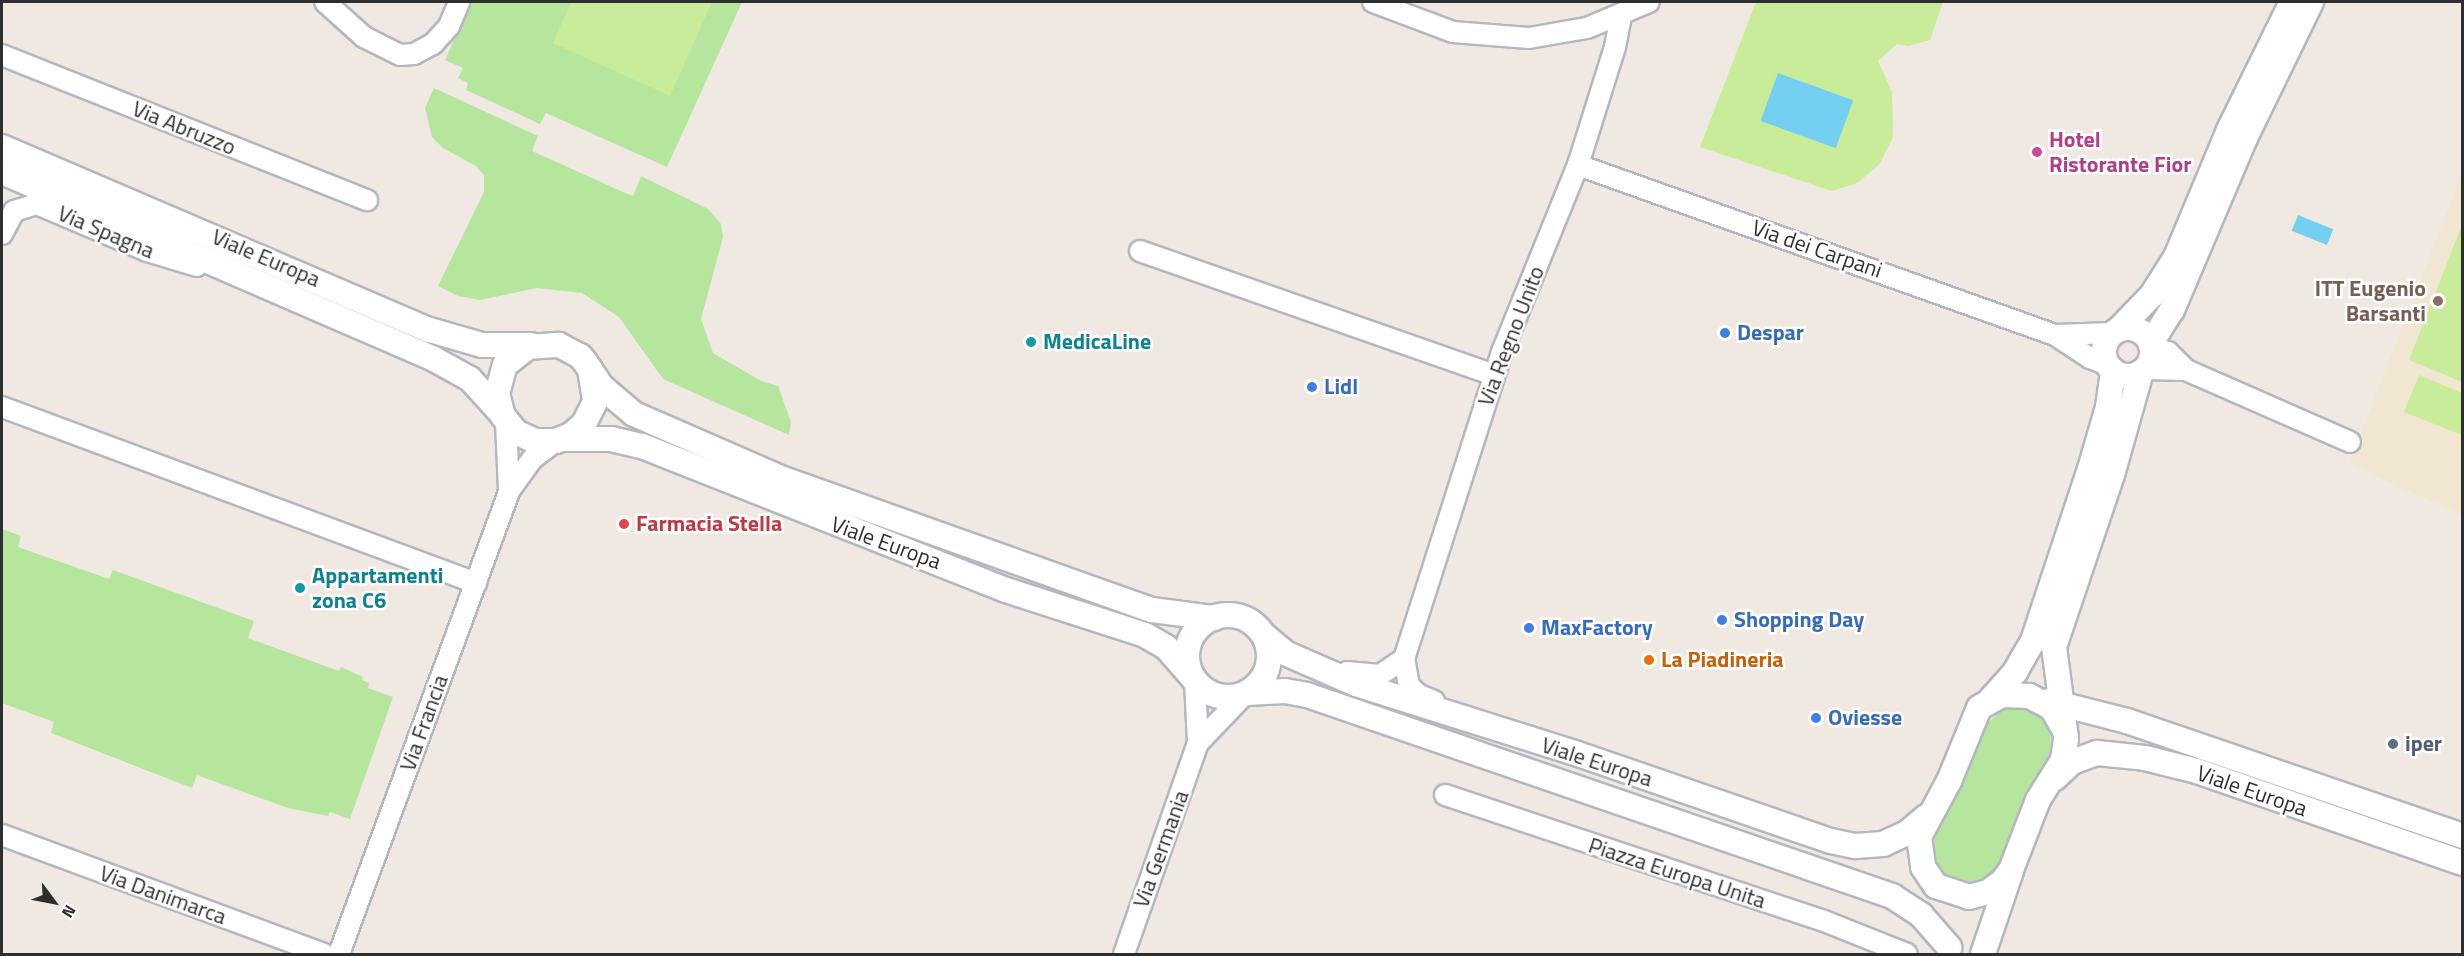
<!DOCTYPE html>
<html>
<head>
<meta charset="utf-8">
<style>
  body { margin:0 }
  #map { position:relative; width:2464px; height:956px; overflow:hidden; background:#efe9e1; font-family:"Titillium Web",sans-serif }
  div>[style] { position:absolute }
  .education>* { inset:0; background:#f0e6d1 }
  .green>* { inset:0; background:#b6e59e }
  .pitch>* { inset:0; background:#c9ec9a }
  .water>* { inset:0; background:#75cff0; transform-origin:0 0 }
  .roads { filter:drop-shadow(2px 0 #b4b7c1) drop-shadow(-2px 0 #b4b7c1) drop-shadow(0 2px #b4b7c1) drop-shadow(0 -2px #b4b7c1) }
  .minor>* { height:20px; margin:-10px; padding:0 10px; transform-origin:10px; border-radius:10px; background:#fff }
  .tertiary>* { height:24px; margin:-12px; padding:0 12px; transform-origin:12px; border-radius:12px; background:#fff }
  .tertiary>.ring { margin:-12px; padding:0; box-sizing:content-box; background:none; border:24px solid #fff; border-radius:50% }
  .dots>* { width:16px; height:16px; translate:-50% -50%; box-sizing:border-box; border:3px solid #fff; border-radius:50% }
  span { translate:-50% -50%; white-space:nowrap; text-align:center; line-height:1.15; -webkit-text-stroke:5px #fff; paint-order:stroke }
  .street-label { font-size:22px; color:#2e2e2e }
  .hotel-label { font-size:22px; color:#b23c85; font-weight:700 }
  .left { translate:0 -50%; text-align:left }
  .education-label { font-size:22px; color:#785e54; font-weight:700 }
  .right { translate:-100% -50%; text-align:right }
  .shop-label { font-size:22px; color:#366cbe; font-weight:700 }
  .culture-label { font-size:22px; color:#0d838f; font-weight:700 }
  .health-label { font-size:22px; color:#be3a42; font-weight:700 }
  .food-label { font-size:22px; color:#c56008; font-weight:700 }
  .service-label { font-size:22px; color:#4e5e75; font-weight:700 }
  .frame { position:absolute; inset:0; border:3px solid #2e2e2e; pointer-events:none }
  .north { position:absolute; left:24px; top:872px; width:60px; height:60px; -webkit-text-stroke:4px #fff; paint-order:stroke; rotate:122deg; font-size:16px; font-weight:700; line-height:24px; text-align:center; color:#2e2e2e }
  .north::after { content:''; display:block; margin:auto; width:21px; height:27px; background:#2e2e2e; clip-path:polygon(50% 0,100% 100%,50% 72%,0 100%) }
</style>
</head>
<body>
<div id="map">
  <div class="education">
    <div style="clip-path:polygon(2462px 173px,2462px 515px,2349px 464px)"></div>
  </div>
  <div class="green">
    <div style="clip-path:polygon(471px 2px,742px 2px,667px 167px,546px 113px,540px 124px,466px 90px,468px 83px,458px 78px,463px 68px,445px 60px)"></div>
    <div style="clip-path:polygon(434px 88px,538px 136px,532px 151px,623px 192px,633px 196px,641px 176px,708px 209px,721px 224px,723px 237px,701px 319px,713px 353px,761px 381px,778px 386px,791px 422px,789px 435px,663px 379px,619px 317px,582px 293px,537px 288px,480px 300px,458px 296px,438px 286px,484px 192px,484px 175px,476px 166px,443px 148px,432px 137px,425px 108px)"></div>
    <div style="clip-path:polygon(2px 529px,21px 536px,18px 547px,109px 579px,113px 570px,254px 621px,248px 638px,339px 671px,341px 667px,363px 677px,362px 680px,369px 683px,368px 688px,393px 697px,350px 819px,330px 812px,328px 816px,288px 808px,197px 775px,192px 788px,51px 733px,54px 722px,2px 703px)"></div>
    <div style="clip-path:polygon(2019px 707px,2039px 715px,2050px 727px,2051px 757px,2023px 804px,1997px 870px,1972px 884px,1946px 877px,1934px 860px,1933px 834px,1965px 776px,1986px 725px,2001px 710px)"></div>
  </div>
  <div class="pitch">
    <div style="clip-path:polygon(571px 2px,712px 2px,670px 96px,553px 43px)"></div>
    <div style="clip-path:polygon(1756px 2px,1943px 2px,1930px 40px,1908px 46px,1897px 44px,1878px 61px,1892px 92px,1893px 137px,1879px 165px,1857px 183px,1832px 191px,1700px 147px)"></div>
    <div style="clip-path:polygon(2462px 225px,2462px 382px,2409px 360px)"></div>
    <div style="clip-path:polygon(2419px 375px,2462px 393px,2462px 435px,2404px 412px)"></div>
  </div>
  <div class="water">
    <div style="left:1778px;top:73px;width:80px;height:51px;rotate:20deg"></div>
    <div style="left:2298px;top:215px;width:38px;height:17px;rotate:22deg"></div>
  </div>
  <div class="roads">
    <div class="minor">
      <div style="left:325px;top:2px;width:52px;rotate:41.9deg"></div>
      <div style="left:364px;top:37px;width:40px;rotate:26.6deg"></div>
      <div style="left:400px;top:55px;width:14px;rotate:-4deg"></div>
      <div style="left:414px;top:54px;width:21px;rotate:-28deg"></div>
      <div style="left:433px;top:44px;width:24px;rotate:-48deg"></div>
      <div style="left:449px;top:26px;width:26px;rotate:-67deg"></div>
      <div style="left:1373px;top:2px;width:85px;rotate:20.6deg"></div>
      <div style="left:1453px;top:32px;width:76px;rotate:4.5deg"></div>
      <div style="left:1529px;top:38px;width:59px;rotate:-9.8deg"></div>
      <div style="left:1587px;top:28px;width:67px;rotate:-22.8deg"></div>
      <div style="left:2px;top:55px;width:393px;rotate:21.7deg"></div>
      <div style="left:1578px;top:165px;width:506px;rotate:19.62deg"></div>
      <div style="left:2055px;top:335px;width:42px;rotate:33.3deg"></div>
      <div style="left:2090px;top:358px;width:19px;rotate:21deg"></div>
      <div style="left:2px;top:234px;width:26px;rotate:-62deg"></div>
      <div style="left:14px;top:211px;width:24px;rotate:-17deg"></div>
      <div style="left:37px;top:204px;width:120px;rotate:23.1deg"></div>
      <div style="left:147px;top:251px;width:52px;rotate:16.7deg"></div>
      <div style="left:1140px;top:251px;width:375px;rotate:19.3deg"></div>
      <div style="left:2055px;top:335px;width:57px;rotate:-2deg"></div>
      <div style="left:2152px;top:347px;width:17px;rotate:17deg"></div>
      <div style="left:2168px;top:352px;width:25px;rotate:45deg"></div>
      <div style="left:2186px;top:370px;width:179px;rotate:23.7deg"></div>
      <div style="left:2145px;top:369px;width:41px;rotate:1.4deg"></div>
      <div style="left:2px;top:407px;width:506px;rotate:20.37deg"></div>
      <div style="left:506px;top:422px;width:69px;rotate:87.5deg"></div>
      <div style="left:1347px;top:672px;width:33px;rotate:5deg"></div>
      <div style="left:1380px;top:675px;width:29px;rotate:-34deg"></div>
      <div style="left:1434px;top:701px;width:16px;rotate:-158deg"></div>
      <div style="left:1419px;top:695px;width:13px;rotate:-138deg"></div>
      <div style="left:1409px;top:686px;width:27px;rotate:-100deg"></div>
      <div style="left:1404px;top:659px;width:322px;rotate:-72.3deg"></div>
      <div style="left:1502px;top:352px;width:202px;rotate:-67.9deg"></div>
      <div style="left:1578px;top:165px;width:124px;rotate:-72.6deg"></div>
      <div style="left:1615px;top:47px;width:32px;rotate:-79deg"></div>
      <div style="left:1198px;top:743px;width:66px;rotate:-46.2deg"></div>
      <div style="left:1445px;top:795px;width:399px;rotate:18.4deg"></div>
      <div style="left:1824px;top:921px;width:89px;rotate:21.7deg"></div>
      <div style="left:2px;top:835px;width:343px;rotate:20.3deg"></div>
      <div style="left:339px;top:954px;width:493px;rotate:-69.8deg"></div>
      <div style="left:509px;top:491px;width:39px;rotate:-54deg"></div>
      <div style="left:532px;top:459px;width:30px;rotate:-37deg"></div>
      <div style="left:1124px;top:954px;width:224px;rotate:-70.7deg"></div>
      <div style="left:1198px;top:743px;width:61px;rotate:-92.8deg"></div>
    </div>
    <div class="tertiary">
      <div style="left:2px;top:147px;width:465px;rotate:23.2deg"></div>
      <div style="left:430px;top:330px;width:54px;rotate:16.1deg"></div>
      <div style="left:482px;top:345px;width:49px"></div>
      <div style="left:2px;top:172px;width:469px;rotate:23.4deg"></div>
      <div style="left:432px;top:358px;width:43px;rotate:28.9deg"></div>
      <div style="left:470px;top:379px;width:46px;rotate:47.6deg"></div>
      <div class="ring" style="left:2104px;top:328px;width:24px;height:24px"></div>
      <div style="left:2119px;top:329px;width:47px;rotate:-45.9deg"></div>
      <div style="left:2152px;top:295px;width:45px;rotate:-57.7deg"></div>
      <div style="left:2176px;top:257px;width:138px;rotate:-67.3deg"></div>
      <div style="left:2229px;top:130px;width:143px;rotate:-63.8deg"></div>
      <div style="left:2151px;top:343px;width:39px;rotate:-58deg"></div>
      <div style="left:2172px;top:310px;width:187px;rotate:-67deg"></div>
      <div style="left:2245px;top:138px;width:151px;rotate:-64.1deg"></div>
      <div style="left:590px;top:369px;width:33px;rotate:81deg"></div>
      <div style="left:595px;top:402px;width:25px;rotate:117deg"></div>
      <div style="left:584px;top:424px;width:17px;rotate:140deg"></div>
      <div style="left:571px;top:435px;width:16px;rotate:158deg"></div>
      <div style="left:556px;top:441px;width:21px;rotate:180deg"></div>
      <div style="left:535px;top:441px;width:21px;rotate:-155deg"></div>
      <div style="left:516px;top:432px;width:21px;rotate:-129deg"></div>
      <div style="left:503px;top:416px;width:23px;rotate:-105deg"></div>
      <div style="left:497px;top:394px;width:30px;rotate:-75deg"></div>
      <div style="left:505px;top:365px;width:29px;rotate:-38deg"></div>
      <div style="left:528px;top:347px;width:31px;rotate:-4deg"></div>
      <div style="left:559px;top:345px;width:24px;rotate:28deg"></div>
      <div style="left:580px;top:356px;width:8px;rotate:50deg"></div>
      <div style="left:585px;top:362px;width:30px;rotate:56deg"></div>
      <div style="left:602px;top:387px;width:42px;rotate:40.2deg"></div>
      <div style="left:634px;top:414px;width:157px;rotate:23.6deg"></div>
      <div style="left:778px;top:477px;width:397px;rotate:19.6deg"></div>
      <div style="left:1152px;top:610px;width:63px;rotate:7.4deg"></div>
      <div style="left:563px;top:439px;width:48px"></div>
      <div style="left:611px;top:439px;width:32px;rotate:13deg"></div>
      <div style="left:642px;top:446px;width:391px;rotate:21.6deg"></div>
      <div style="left:1006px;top:590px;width:146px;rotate:17.9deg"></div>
      <div style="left:1145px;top:635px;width:24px;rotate:30deg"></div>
      <div style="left:1166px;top:647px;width:41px;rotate:48.9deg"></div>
      <div class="ring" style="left:1187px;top:615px;width:58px;height:58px"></div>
      <div style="left:1265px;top:636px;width:26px;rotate:40deg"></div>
      <div style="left:1285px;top:653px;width:77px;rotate:23.6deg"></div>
      <div style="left:1356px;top:684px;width:230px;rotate:17.5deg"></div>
      <div style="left:1575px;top:753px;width:271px;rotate:19deg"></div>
      <div style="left:1831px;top:841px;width:25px;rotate:12deg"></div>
      <div style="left:1855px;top:846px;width:28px;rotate:-4deg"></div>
      <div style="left:1883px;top:844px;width:26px;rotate:-25deg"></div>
      <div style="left:1907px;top:833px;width:26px;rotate:-40deg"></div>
      <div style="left:1247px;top:693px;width:38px;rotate:-3deg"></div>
      <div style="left:1285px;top:691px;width:22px;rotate:10deg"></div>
      <div style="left:1307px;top:695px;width:619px;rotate:18.96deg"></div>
      <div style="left:1892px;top:896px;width:35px;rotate:33deg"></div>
      <div style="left:1921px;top:915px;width:43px;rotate:48.8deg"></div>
      <div style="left:1990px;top:700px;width:38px;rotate:-48deg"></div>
      <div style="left:2015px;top:672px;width:36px;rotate:-60deg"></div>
      <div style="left:2033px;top:641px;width:181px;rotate:-71.7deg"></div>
      <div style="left:2090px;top:469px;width:65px;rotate:-73.8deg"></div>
      <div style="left:2108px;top:407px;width:37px;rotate:-82deg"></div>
      <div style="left:2049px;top:701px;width:81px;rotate:14.4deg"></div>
      <div style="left:2127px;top:721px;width:354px;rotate:18.9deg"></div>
      <div style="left:2064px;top:729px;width:24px;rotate:-120deg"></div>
      <div style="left:2052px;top:708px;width:26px;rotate:-152deg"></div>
      <div style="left:2029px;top:696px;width:27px;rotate:-178deg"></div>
      <div style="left:2002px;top:695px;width:26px;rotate:151deg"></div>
      <div style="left:1979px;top:708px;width:79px;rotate:112.3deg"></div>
      <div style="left:1949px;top:781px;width:64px;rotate:118.2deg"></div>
      <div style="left:1919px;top:837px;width:30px;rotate:82deg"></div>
      <div style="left:1923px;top:867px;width:23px;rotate:56deg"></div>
      <div style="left:1936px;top:886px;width:35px;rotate:18deg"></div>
      <div style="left:1969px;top:897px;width:20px;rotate:-15deg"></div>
      <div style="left:1988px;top:892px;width:17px;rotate:-36deg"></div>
      <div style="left:2002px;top:882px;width:15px;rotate:-53deg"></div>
      <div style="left:2011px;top:870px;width:75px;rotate:-68.9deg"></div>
      <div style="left:2038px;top:800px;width:47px;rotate:-58deg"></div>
      <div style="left:2063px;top:760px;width:22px;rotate:-82deg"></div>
      <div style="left:2066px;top:738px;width:92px;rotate:-97.5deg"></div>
      <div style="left:2054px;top:647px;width:182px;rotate:-71.4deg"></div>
      <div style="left:2112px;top:475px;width:107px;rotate:-74.3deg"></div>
      <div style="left:2055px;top:778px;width:23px;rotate:-43deg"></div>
      <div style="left:2072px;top:762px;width:27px;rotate:-20deg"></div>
      <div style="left:2097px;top:753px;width:48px;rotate:5.9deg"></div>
      <div style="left:2145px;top:758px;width:54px;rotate:14deg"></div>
      <div style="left:2197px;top:771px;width:281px;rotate:19.1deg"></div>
      <div style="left:1983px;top:954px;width:88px;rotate:-71.4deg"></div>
    </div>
  </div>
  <div class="dots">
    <div style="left:2037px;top:152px;background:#d1479c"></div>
    <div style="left:2438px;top:301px;background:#8d6e63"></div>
    <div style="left:1725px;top:333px;background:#3f7fe0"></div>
    <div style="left:1031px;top:342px;background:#0f9aa8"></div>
    <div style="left:1312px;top:387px;background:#3f7fe0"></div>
    <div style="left:624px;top:524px;background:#e0444e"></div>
    <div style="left:300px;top:588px;background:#0f9aa8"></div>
    <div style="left:1722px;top:620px;background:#3f7fe0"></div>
    <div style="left:1529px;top:628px;background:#3f7fe0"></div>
    <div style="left:1649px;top:660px;background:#e8710a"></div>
    <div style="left:1816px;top:718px;background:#3f7fe0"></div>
    <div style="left:2393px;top:744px;background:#5c6f8a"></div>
  </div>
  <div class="street-label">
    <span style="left:184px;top:128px;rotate:22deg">Via Abruzzo</span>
    <span style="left:106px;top:232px;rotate:23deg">Via Spagna</span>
    <span style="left:1817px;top:249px;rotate:19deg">Via dei Carpani</span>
    <span style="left:266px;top:258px;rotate:23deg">Viale Europa</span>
    <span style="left:1511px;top:336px;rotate:-69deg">Via Regno Unito</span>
    <span style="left:886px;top:543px;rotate:20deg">Viale Europa</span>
    <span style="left:424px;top:723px;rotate:-70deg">Via Francia</span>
    <span style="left:1597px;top:762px;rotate:18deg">Viale Europa</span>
    <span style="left:2252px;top:791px;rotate:19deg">Viale Europa</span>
    <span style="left:1161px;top:849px;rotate:-70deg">Via Germania</span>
    <span style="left:1677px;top:873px;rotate:18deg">Piazza Europa Unita</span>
    <span style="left:163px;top:895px;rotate:20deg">Via Danimarca</span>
  </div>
  <div class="hotel-label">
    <span class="left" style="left:2049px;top:152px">Hotel<br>Ristorante Fior</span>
  </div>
  <div class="education-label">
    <span class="right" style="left:2426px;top:301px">ITT Eugenio<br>Barsanti</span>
  </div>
  <div class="shop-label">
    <span class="left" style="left:1737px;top:333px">Despar</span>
    <span class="left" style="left:1324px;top:387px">Lidl</span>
    <span class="left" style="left:1734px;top:620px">Shopping Day</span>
    <span class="left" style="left:1541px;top:628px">MaxFactory</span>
    <span class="left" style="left:1828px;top:718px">Oviesse</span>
  </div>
  <div class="culture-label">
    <span class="left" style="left:1043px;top:342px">MedicaLine</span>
    <span class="left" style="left:312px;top:588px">Appartamenti<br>zona C6</span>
  </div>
  <div class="health-label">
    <span class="left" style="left:636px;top:524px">Farmacia Stella</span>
  </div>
  <div class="food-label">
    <span class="left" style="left:1661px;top:660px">La Piadineria</span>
  </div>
  <div class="service-label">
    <span class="left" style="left:2405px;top:744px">iper</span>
  </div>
  <div class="frame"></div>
  <div class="north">N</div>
</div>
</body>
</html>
